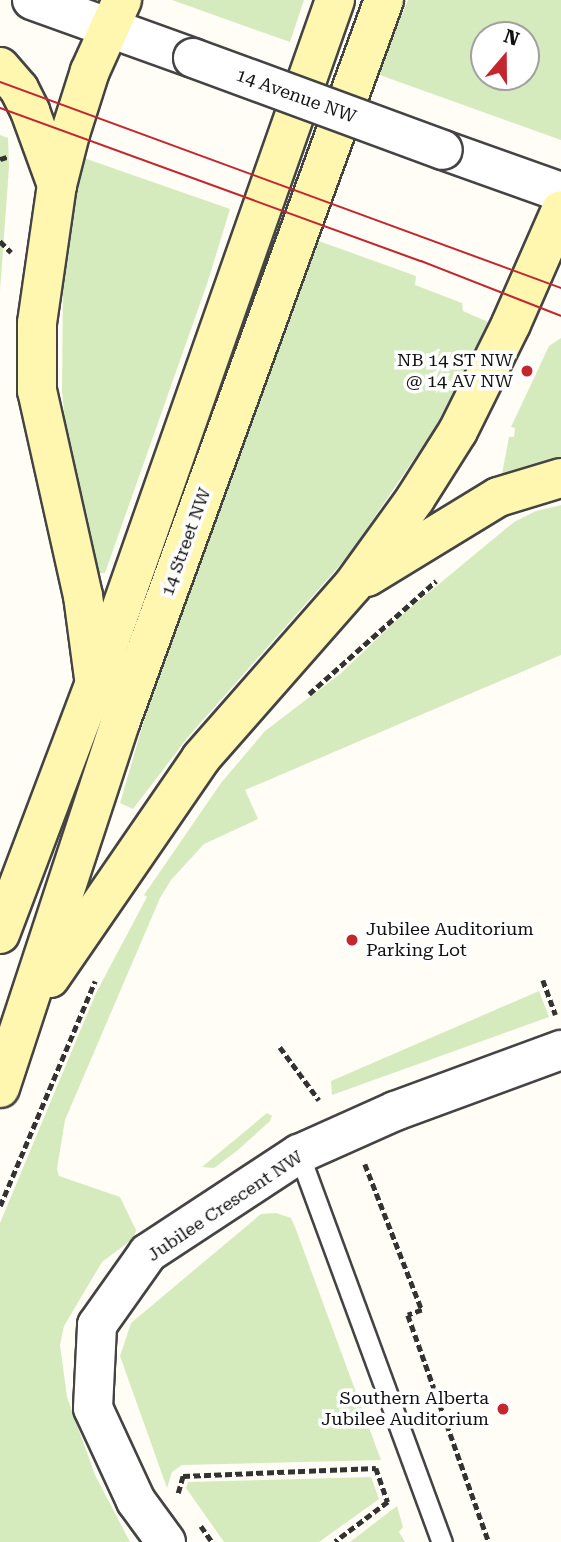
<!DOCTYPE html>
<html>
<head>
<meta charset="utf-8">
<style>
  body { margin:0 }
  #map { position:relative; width:561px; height:1542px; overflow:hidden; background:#fffdf5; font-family:"Roboto Serif",serif }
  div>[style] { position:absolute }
  .green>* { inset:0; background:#d5ebbd }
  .path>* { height:4.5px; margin-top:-2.25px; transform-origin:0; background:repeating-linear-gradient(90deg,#333 0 7px,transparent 0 10.5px) }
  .roads { filter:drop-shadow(2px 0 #444) drop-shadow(-2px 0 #444) drop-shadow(0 2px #444) drop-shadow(0 -2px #444) }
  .service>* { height:19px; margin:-9.5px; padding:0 9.5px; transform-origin:9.5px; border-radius:9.5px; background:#fff }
  .minor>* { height:38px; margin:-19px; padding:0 19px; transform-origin:19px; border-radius:19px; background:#fff }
  .secondary>* { height:38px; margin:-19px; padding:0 19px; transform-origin:19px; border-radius:19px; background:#fff6b0 }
  .tram>* { height:2px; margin:-1px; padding:0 1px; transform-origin:1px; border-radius:1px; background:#c4262e }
  .bridges { filter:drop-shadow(2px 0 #444) drop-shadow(-2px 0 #444) drop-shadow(0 2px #444) drop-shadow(0 -2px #444) }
  .minor-bridge>* { height:38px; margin:-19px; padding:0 19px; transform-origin:19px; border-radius:19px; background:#fff }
  .dots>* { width:19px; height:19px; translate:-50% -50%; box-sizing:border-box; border:4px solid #fff; border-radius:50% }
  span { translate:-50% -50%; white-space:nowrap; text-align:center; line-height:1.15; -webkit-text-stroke:7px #fff; paint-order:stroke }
  .street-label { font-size:18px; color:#111 }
  .poi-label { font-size:18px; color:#111 }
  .right { translate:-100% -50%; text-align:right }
  .left { translate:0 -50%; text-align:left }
  .north { position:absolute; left:470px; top:21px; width:70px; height:70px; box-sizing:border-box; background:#fff; border:2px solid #a0a0a0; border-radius:50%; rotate:20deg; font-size:19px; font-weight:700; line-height:28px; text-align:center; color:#111 }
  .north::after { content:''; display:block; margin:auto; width:24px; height:32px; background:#c4262e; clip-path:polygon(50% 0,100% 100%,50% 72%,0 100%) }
</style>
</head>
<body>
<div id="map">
  <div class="green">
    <div style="clip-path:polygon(172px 0,304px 0,290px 42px)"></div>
    <div style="clip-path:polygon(evenodd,408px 0,561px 0,561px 140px,377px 74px,408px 0,484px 35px,526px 35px,526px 77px,484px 77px,484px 35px)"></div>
    <div style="clip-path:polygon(0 135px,8px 138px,9px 167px,0 291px)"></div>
    <div style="clip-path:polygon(81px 157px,230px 209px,208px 281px,105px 573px,98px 573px,69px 462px,62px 391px,63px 285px,68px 226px)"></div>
    <div style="clip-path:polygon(316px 240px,416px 276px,415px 285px,462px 303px,463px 311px,488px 322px,435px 428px,348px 556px,188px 737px,133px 809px,120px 803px,143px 724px,178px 617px)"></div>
    <div style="clip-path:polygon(561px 338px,561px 460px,502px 474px,509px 437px,514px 437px,515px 428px,511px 427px,549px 346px)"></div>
    <div style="clip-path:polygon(561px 505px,561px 655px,245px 790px,258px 819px,204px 844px,171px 880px,160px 898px,65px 1120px,57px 1169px,59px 1176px,120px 1197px,136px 1230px,134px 1238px,102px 1262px,64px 1326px,60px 1345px,67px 1397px,95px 1475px,130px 1542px,0 1542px,0 1223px,96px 993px,147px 897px,144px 895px,221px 783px,265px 731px,340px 674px,404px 613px,514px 522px,536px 511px)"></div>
    <div style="clip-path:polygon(539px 991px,549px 1017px,332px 1095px,331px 1081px)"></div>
    <div style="clip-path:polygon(267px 1113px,272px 1116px,270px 1121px,238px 1150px,214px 1168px,202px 1167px)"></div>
    <div style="clip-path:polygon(276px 1213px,291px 1218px,295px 1227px,381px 1460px,182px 1465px,172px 1472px,167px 1488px,120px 1356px,131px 1323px,261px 1214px)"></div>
    <div style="clip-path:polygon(371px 1477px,379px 1499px,319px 1542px,224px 1542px,186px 1488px,188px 1482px)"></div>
    <div style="clip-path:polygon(397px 1506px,403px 1527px,399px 1532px,405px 1542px,350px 1542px)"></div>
  </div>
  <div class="path">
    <div style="left:0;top:159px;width:10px;rotate:-17deg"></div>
    <div style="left:0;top:241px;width:16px;rotate:45deg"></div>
    <div style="left:309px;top:694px;width:170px;rotate:-41.7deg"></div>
    <div style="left:543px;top:980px;width:37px;rotate:70deg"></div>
    <div style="left:280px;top:1047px;width:66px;rotate:53.7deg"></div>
    <div style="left:365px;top:1164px;width:157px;rotate:68.7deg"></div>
    <div style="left:422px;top:1310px;width:15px;rotate:160deg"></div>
    <div style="left:408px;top:1315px;width:241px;rotate:70.4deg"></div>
    <div style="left:0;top:1206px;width:244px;rotate:-67.1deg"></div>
    <div style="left:178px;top:1493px;width:18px;rotate:-74deg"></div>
    <div style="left:183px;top:1476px;width:193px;rotate:-2.4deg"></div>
    <div style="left:376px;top:1468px;width:36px;rotate:71deg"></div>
    <div style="left:388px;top:1502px;width:66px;rotate:143deg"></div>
    <div style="left:201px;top:1526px;width:19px;rotate:55deg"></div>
  </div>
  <div class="roads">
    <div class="service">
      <div style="left:299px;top:1154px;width:414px;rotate:69.8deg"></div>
    </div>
    <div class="minor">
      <div style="left:32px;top:0;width:171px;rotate:19.8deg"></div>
      <div style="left:443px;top:150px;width:125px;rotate:19.6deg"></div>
      <div style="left:166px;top:1542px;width:51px;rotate:-126.2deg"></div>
      <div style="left:136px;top:1501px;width:102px;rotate:-114.8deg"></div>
      <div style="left:93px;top:1408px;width:83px;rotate:-87.2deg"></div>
      <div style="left:97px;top:1325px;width:88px;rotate:-54.7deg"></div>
      <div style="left:148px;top:1253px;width:181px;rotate:-33.3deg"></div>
      <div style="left:299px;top:1154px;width:105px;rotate:-24.1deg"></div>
      <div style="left:395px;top:1111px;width:177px;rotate:-20.2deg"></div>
    </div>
    <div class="secondary">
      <div style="left:0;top:67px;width:29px;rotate:49deg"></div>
      <div style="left:19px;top:89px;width:25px;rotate:63deg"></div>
      <div style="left:30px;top:111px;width:79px;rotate:70deg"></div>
      <div style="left:367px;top:577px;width:153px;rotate:-31.4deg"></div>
      <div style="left:498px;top:497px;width:66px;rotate:-16.8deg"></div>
      <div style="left:94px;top:678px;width:83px;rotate:-97.6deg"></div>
      <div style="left:83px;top:596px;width:210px;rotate:-102.6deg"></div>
      <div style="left:37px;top:391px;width:68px;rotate:-90deg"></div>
      <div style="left:37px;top:323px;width:139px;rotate:-81.8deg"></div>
      <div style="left:57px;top:185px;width:53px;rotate:-75.7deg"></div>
      <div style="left:70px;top:134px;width:66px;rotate:-72.4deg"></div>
      <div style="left:90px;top:71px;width:78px;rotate:-65.7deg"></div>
      <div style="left:0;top:934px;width:268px;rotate:-69.3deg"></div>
      <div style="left:95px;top:683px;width:724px;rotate:-70.64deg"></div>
      <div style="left:50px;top:978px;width:267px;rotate:-55.5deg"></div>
      <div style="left:201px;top:758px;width:230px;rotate:-48.7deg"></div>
      <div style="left:353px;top:585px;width:106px;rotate:-54.2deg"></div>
      <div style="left:415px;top:499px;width:80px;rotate:-57.7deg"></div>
      <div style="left:458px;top:431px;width:119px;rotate:-63.6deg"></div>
      <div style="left:511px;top:324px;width:124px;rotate:-66.3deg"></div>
      <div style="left:0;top:1088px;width:384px;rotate:-71.8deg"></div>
      <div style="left:120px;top:723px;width:770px;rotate:-69.94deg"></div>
    </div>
  </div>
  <div class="tram">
    <div style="left:0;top:82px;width:598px;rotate:20.16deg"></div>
    <div style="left:0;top:108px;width:448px;rotate:20deg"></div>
    <div style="left:421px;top:261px;width:150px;rotate:21.4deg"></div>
  </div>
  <div class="bridges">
    <div class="minor-bridge">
      <div style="left:193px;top:58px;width:266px;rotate:20.2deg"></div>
    </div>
  </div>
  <div class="dots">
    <div style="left:527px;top:371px;background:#c4262e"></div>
    <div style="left:352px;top:940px;background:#c4262e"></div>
    <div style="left:503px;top:1409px;background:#c4262e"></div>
  </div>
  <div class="street-label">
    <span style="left:296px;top:96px;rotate:20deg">14 Avenue NW</span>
    <span style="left:186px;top:542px;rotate:-70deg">14 Street NW</span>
    <span style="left:225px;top:1206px;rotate:-34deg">Jubilee Crescent NW</span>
  </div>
  <div class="poi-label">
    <span class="right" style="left:513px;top:371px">NB 14 ST NW<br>@ 14 AV NW</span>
    <span class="left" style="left:366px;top:940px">Jubilee Auditorium<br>Parking Lot</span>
    <span class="right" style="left:489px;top:1409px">Southern Alberta<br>Jubilee Auditorium</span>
  </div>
  <div class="north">N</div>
</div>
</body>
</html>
